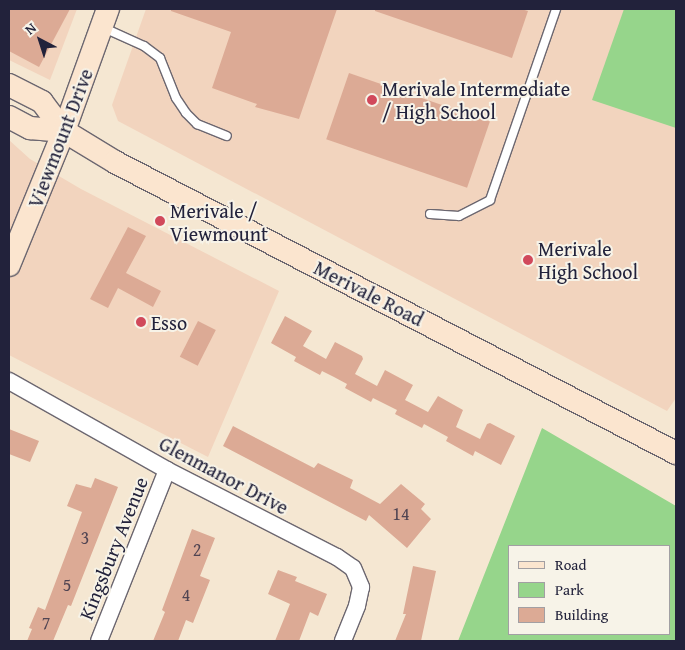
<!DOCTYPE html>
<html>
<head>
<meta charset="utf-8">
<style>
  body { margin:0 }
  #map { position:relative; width:685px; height:650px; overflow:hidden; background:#f5e7d2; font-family:"Gentium Book Plus",serif }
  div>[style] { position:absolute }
  .built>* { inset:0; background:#f2d4be }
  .green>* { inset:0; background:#96d58b }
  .building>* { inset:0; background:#dcaa95; transform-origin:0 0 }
  .roads { filter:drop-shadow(1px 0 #6c6770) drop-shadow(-1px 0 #6c6770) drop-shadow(0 1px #6c6770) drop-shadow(0 -1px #6c6770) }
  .lane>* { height:8px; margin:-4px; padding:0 4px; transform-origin:4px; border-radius:4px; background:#fff }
  .street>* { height:16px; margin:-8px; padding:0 8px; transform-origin:8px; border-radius:8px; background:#fff }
  .secondary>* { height:22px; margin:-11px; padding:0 11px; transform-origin:11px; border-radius:11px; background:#fbe5cf }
  .dots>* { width:14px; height:14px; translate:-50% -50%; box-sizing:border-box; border:2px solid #f7f3e8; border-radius:50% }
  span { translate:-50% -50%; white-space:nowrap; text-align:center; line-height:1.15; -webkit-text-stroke:4px #f7f3e8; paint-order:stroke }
  .number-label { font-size:18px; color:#504452 }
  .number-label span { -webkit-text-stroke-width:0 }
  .poi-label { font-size:20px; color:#22223b }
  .left { translate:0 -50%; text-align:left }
  .street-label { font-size:20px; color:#22223b }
  .frame { position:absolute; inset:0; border:10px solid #22223b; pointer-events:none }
  .legend { position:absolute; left:508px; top:545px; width:162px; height:90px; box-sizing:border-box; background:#f7f3e8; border:1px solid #a29fa3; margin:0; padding:6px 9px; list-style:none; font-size:15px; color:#22223b }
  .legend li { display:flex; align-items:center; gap:10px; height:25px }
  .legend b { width:25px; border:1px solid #a29fa3 }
  .north { position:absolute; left:15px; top:15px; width:50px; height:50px; -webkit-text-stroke:4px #f7f3e8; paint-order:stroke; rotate:320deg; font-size:14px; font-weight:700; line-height:20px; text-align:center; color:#22223b }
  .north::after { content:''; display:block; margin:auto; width:18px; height:22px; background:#22223b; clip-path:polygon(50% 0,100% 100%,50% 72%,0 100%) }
</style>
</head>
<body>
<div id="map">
  <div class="built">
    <div style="clip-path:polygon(9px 9px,77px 9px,50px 80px,9px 60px)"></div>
    <div style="clip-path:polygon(146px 9px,676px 9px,676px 398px,667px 411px,118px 121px,112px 105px)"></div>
    <div style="clip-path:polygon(9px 140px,30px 159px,81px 189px,279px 291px,208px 457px,9px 355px)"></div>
  </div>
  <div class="green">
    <div style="clip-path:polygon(624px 9px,676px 9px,676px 128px,592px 100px)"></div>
    <div style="clip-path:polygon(evenodd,542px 428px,676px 506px,676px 641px,458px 641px,542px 428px,509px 546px,669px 546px,669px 634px,509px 634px,509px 546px)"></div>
  </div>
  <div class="building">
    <div style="clip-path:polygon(9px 9px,70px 9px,39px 67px,9px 51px)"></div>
    <div style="clip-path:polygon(171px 9px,337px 9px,299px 119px,255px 107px,257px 104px,212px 88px,231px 32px,171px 11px)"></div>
    <div style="clip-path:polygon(375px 9px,521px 9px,528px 11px,512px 58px,375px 11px)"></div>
    <div style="left:349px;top:73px;width:149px;height:70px;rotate:19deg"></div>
    <div style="clip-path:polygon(128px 227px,146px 236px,126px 273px,161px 291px,153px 307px,118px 288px,108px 308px,90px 299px)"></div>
    <div style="clip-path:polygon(285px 316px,312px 331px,303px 346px,326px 359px,335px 342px,362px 356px,363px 359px,355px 374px,377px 386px,385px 370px,413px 385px,405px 400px,428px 412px,438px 396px,463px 410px,456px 427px,480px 439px,487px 424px,490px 423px,515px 436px,501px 465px,475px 451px,473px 456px,446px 441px,448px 437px,424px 424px,422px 428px,395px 414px,397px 410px,373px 398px,371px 402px,345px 388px,347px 384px,334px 377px,322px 371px,320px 375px,294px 361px,296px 357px,271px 343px)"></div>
    <div style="left:198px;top:321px;width:20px;height:40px;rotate:27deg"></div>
    <div style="clip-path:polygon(233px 426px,314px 468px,318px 463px,353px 480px,350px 488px,380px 504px,401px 484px,425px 504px,421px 509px,431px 519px,407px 548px,369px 515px,366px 521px,223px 446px)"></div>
    <div style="clip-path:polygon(9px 429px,39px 441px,30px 462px,9px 454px)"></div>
    <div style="clip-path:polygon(95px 478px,118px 487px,71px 606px,68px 605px,53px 641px,27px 641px,32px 629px,29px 628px,38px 607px,45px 610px,82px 512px,67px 506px,76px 484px,91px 488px)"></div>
    <div style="clip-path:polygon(192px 529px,215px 538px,200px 576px,210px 580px,193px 623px,186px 620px,178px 641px,153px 641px,165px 612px,162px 610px)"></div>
    <div style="clip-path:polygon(413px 566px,436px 571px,421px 641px,395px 641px,406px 614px,403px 614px)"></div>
    <div style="clip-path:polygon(278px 570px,297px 577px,295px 581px,327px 594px,318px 616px,310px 612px,299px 641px,275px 641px,290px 604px,268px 594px)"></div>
  </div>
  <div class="roads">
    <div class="lane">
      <div style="left:104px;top:28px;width:44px;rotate:24.2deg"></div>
      <div style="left:144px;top:46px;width:20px;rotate:37deg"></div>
      <div style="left:160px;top:58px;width:43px;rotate:68.2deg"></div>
      <div style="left:176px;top:98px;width:18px;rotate:56deg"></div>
      <div style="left:186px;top:113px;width:16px;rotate:45deg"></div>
      <div style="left:197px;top:124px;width:32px;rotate:22deg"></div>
      <div style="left:430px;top:214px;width:29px;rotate:4deg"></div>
      <div style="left:459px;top:216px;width:35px;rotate:-27deg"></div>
      <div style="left:490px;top:200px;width:202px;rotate:-70.9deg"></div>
    </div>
    <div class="street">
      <div style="left:9px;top:381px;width:181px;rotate:29.4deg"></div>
      <div style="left:167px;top:470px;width:191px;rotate:27.1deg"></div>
      <div style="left:337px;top:557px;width:19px;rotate:35deg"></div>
      <div style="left:353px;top:568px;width:21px;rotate:67deg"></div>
      <div style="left:361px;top:587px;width:19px;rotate:102deg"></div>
      <div style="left:357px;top:606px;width:38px;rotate:112deg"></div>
      <div style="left:99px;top:641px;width:184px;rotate:-68.3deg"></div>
    </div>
    <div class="secondary">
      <div style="left:9px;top:85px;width:37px;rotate:27deg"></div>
      <div style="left:42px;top:102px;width:36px;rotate:53deg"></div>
      <div style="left:64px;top:131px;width:60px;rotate:31.3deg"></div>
      <div style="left:115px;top:162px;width:632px;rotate:27.42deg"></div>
      <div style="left:9px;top:117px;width:24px;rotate:28deg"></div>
      <div style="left:30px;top:128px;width:34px;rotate:5deg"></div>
      <div style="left:9px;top:265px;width:145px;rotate:-67.7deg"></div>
      <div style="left:64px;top:131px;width:130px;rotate:-70.2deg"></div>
    </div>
  </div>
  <div class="dots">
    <div style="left:372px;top:100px;background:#d1495b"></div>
    <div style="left:160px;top:221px;background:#d1495b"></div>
    <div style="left:528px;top:260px;background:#d1495b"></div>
    <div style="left:141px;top:322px;background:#d1495b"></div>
  </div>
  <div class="number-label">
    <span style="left:401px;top:514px">14</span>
    <span style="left:85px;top:538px">3</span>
    <span style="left:197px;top:550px">2</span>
    <span style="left:67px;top:585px">5</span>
    <span style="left:186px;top:595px">4</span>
    <span style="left:46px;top:623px">7</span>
  </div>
  <div class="poi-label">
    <span class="left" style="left:382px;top:100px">Merivale Intermediate<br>/ High School</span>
    <span class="left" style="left:170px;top:222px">Merivale /<br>Viewmount</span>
    <span class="left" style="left:538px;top:260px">Merivale<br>High School</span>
    <span class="left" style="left:151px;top:322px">Esso</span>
  </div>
  <div class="street-label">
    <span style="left:60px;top:138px;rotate:-69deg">Viewmount Drive</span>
    <span style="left:369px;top:293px;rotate:27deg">Merivale Road</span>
    <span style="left:224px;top:475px;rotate:28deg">Glenmanor Drive</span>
    <span style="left:113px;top:548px;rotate:-68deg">Kingsbury Avenue</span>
  </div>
  <div class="frame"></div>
  <ul class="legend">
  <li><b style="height:6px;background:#fbe5cf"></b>Road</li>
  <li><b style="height:14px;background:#96d58b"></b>Park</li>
  <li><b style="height:14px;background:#dcaa95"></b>Building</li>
  </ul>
  <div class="north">N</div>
</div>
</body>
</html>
